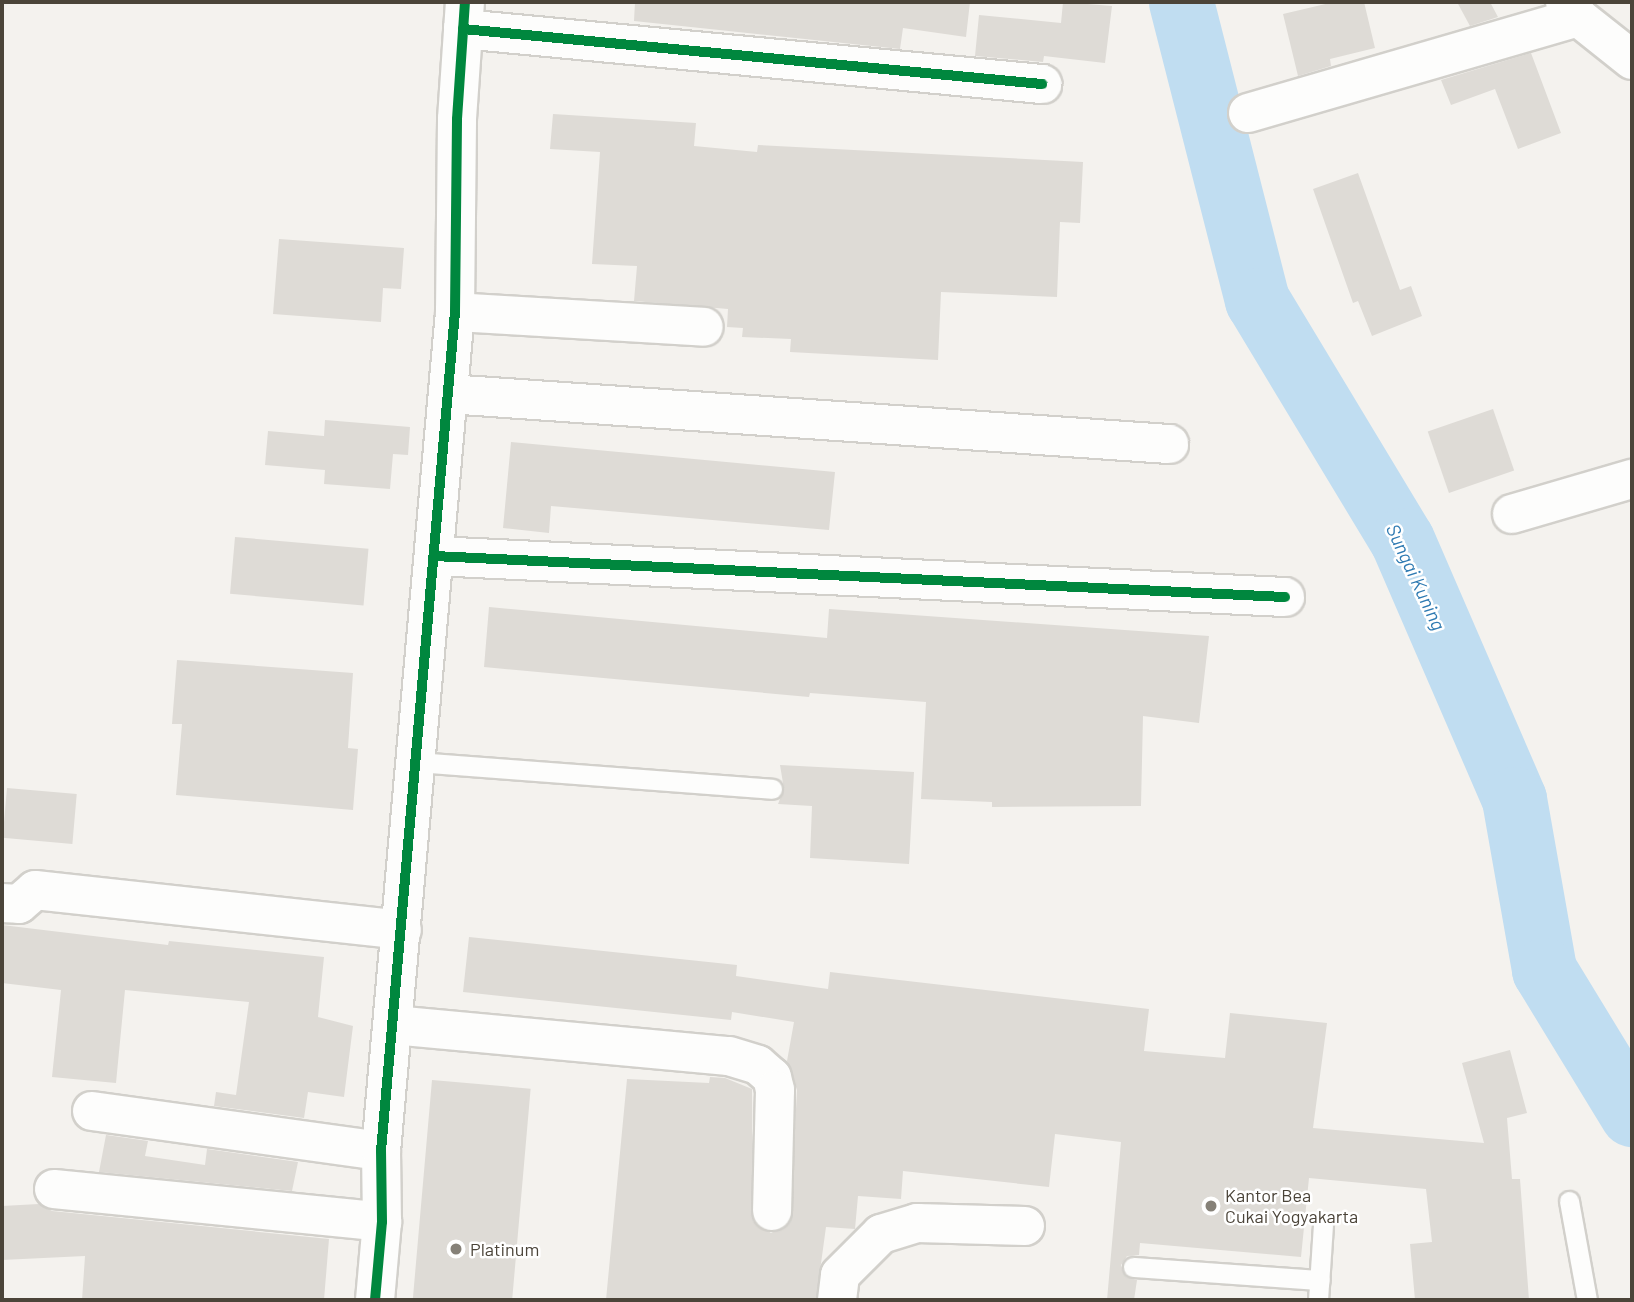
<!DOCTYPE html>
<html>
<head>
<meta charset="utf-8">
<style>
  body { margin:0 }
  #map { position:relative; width:1634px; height:1302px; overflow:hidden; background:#f4f2ee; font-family:Barlow,sans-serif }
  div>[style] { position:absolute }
  .river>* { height:65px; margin:-32.5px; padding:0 32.5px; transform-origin:32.5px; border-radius:32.5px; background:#c0ddf1 }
  .building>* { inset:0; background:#dedbd6; transform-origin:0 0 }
  .roads { filter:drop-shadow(2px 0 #d2d0cb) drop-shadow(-2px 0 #d2d0cb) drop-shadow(0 2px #d2d0cb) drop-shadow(0 -2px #d2d0cb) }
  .service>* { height:19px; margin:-9.5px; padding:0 9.5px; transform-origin:9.5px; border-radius:9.5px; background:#fdfdfc }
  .minor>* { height:38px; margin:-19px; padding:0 19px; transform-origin:19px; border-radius:19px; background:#fdfdfc }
  .cycleway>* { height:10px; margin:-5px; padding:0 5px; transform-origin:5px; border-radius:5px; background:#00873e }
  .dots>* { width:19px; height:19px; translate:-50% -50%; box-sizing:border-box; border:4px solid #fff; border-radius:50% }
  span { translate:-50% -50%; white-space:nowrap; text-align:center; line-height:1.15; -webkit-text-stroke:5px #fff; paint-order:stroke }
  .poi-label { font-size:18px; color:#4b4439 }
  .left { translate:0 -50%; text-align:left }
  .water-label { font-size:19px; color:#2e7ab2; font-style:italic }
  .frame { position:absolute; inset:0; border:4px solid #4b4439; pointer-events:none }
</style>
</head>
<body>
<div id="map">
  <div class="river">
    <div style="left:1181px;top:2px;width:308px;rotate:75.7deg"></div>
    <div style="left:1257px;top:300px;width:280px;rotate:58.9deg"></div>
    <div style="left:1402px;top:540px;width:282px;rotate:66.6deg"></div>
    <div style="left:1514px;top:799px;width:174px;rotate:80deg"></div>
    <div style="left:1544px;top:970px;width:169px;rotate:58.6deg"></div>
  </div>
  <div class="building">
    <div style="clip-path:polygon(635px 2px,970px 2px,966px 37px,903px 28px,900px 49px,634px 21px)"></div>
    <div style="clip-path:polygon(1063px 2px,1112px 6px,1105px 63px,1044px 56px,1043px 62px,975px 56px,979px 15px,1061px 23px)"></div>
    <div style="clip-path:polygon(1334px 2px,1364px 2px,1375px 48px,1330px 59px,1331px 66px,1298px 76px,1283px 14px)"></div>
    <div style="clip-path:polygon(1457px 2px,1490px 2px,1498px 17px,1470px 26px)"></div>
    <div style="clip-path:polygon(1531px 53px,1561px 133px,1518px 149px,1495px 89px,1451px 105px,1441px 80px)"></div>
    <div style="clip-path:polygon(553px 114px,696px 123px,694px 146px,757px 152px,758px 145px,1083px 162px,1080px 223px,1060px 222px,1057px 297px,941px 292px,938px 360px,790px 352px,791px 339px,742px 337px,743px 328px,727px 327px,728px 309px,634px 301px,637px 266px,592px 264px,600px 152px,550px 149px)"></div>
    <div style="clip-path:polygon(1358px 173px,1400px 290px,1411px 286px,1422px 316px,1372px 336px,1358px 301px,1353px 303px,1313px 189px)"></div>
    <div style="clip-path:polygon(279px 239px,404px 248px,401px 289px,383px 288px,381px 322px,273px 314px)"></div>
    <div style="left:1493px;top:409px;width:65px;height:69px;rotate:71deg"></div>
    <div style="clip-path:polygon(325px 420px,410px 427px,408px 455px,393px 454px,390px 489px,324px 484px,325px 470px,265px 465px,268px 431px,324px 436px)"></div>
    <div style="clip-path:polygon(511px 442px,835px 472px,829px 530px,551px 506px,549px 533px,503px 528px)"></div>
    <div style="left:235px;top:537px;width:134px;height:57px;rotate:5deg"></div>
    <div style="clip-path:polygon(489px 607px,827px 638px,829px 609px,1209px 636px,1199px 723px,1143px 716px,1141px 806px,992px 807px,992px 802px,921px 799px,926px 702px,810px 693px,809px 697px,484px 667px)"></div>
    <div style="clip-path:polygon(177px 660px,353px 673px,348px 748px,358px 749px,353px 810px,176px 795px,182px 724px,172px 724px)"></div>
    <div style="clip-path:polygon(780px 765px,914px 772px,909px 864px,810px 858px,812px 806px,778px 804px,784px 789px)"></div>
    <div style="left:7px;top:788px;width:70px;height:50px;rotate:5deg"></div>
    <div style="clip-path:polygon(2px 925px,168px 945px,169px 941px,324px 957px,318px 1017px,353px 1026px,344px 1097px,308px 1092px,304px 1118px,214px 1106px,216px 1092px,236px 1095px,249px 1002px,125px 990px,116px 1083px,52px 1077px,61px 990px,2px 983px)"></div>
    <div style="clip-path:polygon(469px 937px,737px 965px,736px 976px,828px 989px,830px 972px,1149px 1009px,1144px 1051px,1225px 1058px,1230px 1013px,1327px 1023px,1313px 1128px,1484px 1143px,1462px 1063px,1510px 1050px,1527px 1113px,1507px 1118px,1512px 1179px,1520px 1179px,1529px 1300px,1415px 1300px,1410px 1244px,1432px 1242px,1426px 1189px,1309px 1178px,1301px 1257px,1140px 1243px,1139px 1255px,1127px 1256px,1121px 1265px,1126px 1277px,1137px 1280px,1134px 1300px,1107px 1300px,1121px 1142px,1055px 1134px,1049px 1187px,903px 1171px,901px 1199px,858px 1196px,855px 1229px,826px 1227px,816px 1300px,606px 1300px,627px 1079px,709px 1083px,710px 1077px,725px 1078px,752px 1089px,753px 1221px,771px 1233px,790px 1223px,797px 1090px,787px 1061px,794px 1022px,732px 1012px,731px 1020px,463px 992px)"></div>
    <div style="left:432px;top:1080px;width:99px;height:221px;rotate:5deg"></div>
    <div style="clip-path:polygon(106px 1135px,148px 1141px,145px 1156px,205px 1165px,207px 1149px,298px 1162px,292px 1191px,99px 1172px)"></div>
    <div style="clip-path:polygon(39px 1204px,52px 1211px,329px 1239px,324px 1300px,82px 1300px,85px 1256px,2px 1260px,2px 1206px)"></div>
  </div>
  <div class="roads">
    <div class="service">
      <div style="left:416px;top:762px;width:357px;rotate:4.3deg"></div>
      <div style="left:1569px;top:1201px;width:101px;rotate:79.7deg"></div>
      <div style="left:1133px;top:1267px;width:187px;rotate:4deg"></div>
      <div style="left:1318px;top:1300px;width:75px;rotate:-86.2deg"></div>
    </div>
    <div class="minor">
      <div style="left:1565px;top:2px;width:20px;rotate:49deg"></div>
      <div style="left:1578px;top:17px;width:69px;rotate:38.5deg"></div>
      <div style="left:463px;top:29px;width:582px;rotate:5.43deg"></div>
      <div style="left:1248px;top:113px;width:344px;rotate:-16.2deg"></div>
      <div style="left:455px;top:312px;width:249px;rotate:3.4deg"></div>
      <div style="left:448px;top:394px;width:723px;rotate:3.97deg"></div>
      <div style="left:1512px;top:514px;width:125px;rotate:-16.3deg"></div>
      <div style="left:434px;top:556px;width:852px;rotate:2.76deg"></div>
      <div style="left:2px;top:903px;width:17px;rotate:3deg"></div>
      <div style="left:19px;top:904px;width:21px;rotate:-41deg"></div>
      <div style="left:35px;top:890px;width:369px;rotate:6.2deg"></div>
      <div style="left:393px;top:1025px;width:337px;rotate:5.3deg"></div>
      <div style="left:729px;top:1056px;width:30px;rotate:17deg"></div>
      <div style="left:758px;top:1065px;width:18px;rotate:41deg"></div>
      <div style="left:772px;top:1077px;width:13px;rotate:77deg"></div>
      <div style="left:775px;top:1090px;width:121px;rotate:91.4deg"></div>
      <div style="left:92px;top:1111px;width:292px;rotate:7.9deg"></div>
      <div style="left:54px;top:1189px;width:330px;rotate:5.7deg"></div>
      <div style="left:375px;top:1300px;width:78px;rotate:-84.9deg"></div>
      <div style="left:382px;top:1222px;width:71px;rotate:-90.8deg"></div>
      <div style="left:381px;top:1151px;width:842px;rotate:-84.96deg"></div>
      <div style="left:455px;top:312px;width:193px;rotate:-89.4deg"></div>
      <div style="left:457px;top:119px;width:117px;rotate:-86.1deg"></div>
      <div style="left:837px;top:1300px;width:25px;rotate:-83deg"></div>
      <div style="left:840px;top:1275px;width:58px;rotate:-45deg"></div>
      <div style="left:881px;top:1234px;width:38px;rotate:-17deg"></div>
      <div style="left:917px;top:1223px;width:108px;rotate:1.6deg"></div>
    </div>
  </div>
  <div class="cycleway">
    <div style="left:463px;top:29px;width:582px;rotate:5.43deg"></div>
    <div style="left:434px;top:556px;width:852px;rotate:2.76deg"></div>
    <div style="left:375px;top:1300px;width:78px;rotate:-84.9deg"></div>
    <div style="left:382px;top:1222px;width:71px;rotate:-90.8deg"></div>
    <div style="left:381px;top:1151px;width:842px;rotate:-84.96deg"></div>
    <div style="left:455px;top:312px;width:193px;rotate:-89.4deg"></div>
    <div style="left:457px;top:119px;width:117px;rotate:-86.1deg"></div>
  </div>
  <div class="dots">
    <div style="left:1211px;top:1206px;background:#868178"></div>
    <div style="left:456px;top:1249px;background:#868178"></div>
  </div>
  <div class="poi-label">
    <span class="left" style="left:1225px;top:1206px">Kantor Bea<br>Cukai Yogyakarta</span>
    <span class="left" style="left:470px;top:1249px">Platinum</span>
  </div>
  <div class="water-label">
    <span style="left:1416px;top:577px;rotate:65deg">Sungai Kuning</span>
  </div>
  <div class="frame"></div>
</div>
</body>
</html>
